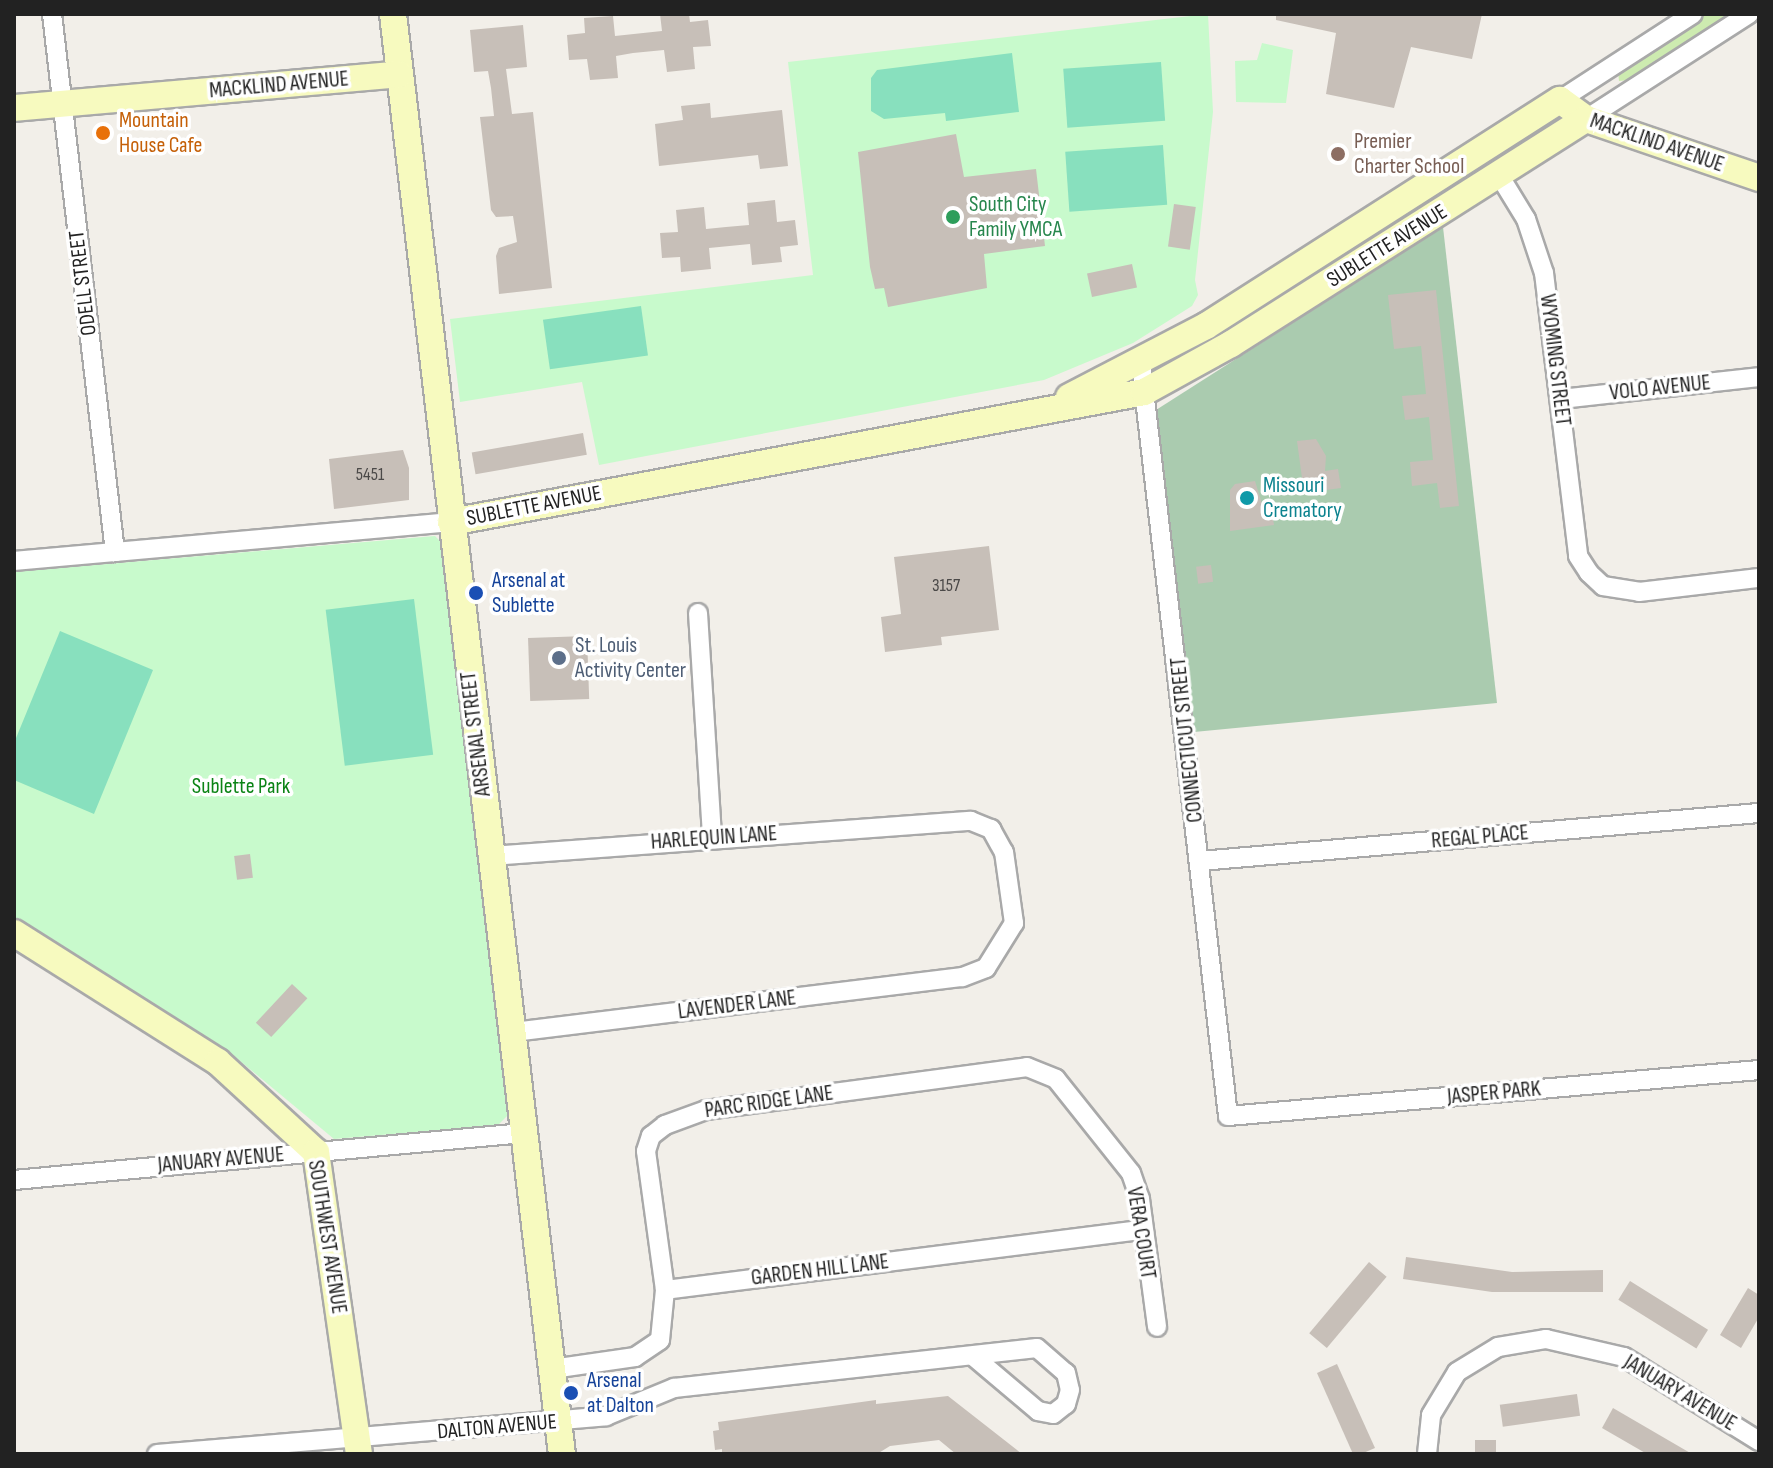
<!DOCTYPE html>
<html>
<head>
<meta charset="utf-8">
<style>
  body { margin:0 }
  #map { position:relative; width:1773px; height:1468px; overflow:hidden; background:#f2efe9; font-family:"Sofia Sans Condensed",sans-serif }
  div>[style] { position:absolute }
  .grass>* { inset:0; background:#cdebb0 }
  .cemetery>* { inset:0; background:#aacbaf }
  .park>* { inset:0; background:#c8facc }
  .pitch>* { inset:0; background:#88e0be; transform-origin:0 0 }
  .building>* { inset:0; background:#c7bfb8; transform-origin:0 0 }
  .roads { filter:drop-shadow(2px 0 #a9a9a9) drop-shadow(-2px 0 #a9a9a9) drop-shadow(0 2px #a9a9a9) drop-shadow(0 -2px #a9a9a9) }
  .street>* { height:18px; margin:-9px; padding:0 9px; transform-origin:9px; border-radius:9px; background:#fff }
  .secondary>* { height:26px; margin:-13px; padding:0 13px; transform-origin:13px; border-radius:13px; background:#f7fabf }
  .dots>* { width:22px; height:22px; translate:-50% -50%; box-sizing:border-box; border:4px solid #fff; border-radius:50% }
  span { translate:-50% -50%; white-space:nowrap; text-align:center; line-height:1.15; -webkit-text-stroke:7px #fff; paint-order:stroke }
  .number-label { font-size:18px; color:#4b4948 }
  .number-label span { -webkit-text-stroke-width:0 }
  .street-label { font-size:22px; color:#222 }
  .food-label { font-size:22px; color:#c56008 }
  .left { translate:0 -50%; text-align:left }
  .education-label { font-size:22px; color:#785e54 }
  .leisure-label { font-size:22px; color:#27864d }
  .culture-label { font-size:22px; color:#0d838f }
  .transit-label { font-size:22px; color:#164399 }
  .service-label { font-size:22px; color:#4e5e75 }
  .park-label { font-size:22px; color:#0c8416 }
  .frame { position:absolute; inset:0; border:16px solid #222; pointer-events:none }
</style>
</head>
<body>
<div id="map">
  <div class="grass">
    <div style="clip-path:polygon(1707px 14px,1730px 14px,1629px 80px,1619px 81px,1618px 71px)"></div>
    <div style="clip-path:polygon(1538px 128px,1539px 136px,1366px 247px,1362px 244px,1360px 240px)"></div>
    <div style="clip-path:polygon(1344px 253px,1345px 258px,1238px 322px,1237px 316px)"></div>
  </div>
  <div class="cemetery">
    <div style="clip-path:polygon(1443px 227px,1497px 703px,1194px 732px,1156px 410px)"></div>
  </div>
  <div class="park">
    <div style="clip-path:polygon(1208px 14px,1213px 112px,1195px 280px,1198px 295px,1192px 306px,1133px 343px,1044px 380px,599px 465px,582px 382px,460px 402px,450px 319px,813px 275px,788px 62px)"></div>
    <div style="clip-path:polygon(1262px 43px,1293px 50px,1286px 103px,1236px 102px,1235px 61px,1257px 60px)"></div>
    <div style="clip-path:polygon(435px 536px,441px 542px,508px 1115px,498px 1125px,334px 1139px,228px 1051px,14px 917px,14px 572px)"></div>
  </div>
  <div class="pitch">
    <div style="clip-path:polygon(1012px 53px,1019px 112px,946px 121px,945px 113px,884px 119px,871px 111px,871px 78px,877px 70px)"></div>
    <div style="left:1161px;top:62px;width:59px;height:98px;rotate:86deg"></div>
    <div style="left:1163px;top:145px;width:60px;height:98px;rotate:86deg"></div>
    <div style="left:641px;top:306px;width:50px;height:99px;rotate:82deg"></div>
    <div style="left:414px;top:599px;width:157px;height:89px;rotate:83deg"></div>
    <div style="clip-path:polygon(60px 631px,153px 670px,94px 814px,14px 780px,14px 743px)"></div>
  </div>
  <div class="building">
    <div style="clip-path:polygon(660px 14px,689px 14px,690px 22px,708px 20px,711px 46px,693px 47px,695px 69px,667px 72px,664px 50px,633px 53px,616px 56px,618px 78px,590px 80px,587px 59px,569px 60px,567px 35px,585px 33px,584px 18px,613px 16px,615px 36px,662px 31px)"></div>
    <div style="clip-path:polygon(1276px 14px,1482px 14px,1472px 59px,1411px 47px,1394px 108px,1326px 94px,1336px 33px,1276px 20px)"></div>
    <div style="clip-path:polygon(523px 25px,527px 67px,506px 69px,512px 114px,533px 112px,552px 288px,499px 294px,496px 256px,499px 248px,517px 242px,513px 216px,496px 217px,491px 210px,480px 117px,494px 116px,491px 88px,488px 71px,474px 72px,470px 30px)"></div>
    <div style="clip-path:polygon(710px 103px,711px 118px,782px 110px,788px 166px,760px 169px,758px 155px,659px 166px,655px 124px,683px 120px,681px 106px)"></div>
    <div style="clip-path:polygon(956px 134px,964px 177px,1036px 169px,1045px 246px,984px 254px,987px 288px,888px 307px,884px 288px,875px 289px,870px 267px,858px 152px)"></div>
    <div style="clip-path:polygon(775px 200px,777px 222px,795px 220px,798px 245px,780px 247px,782px 262px,752px 265px,750px 244px,709px 248px,711px 269px,681px 272px,680px 257px,662px 258px,660px 233px,678px 232px,676px 210px,704px 207px,706px 229px,726px 227px,749px 225px,747px 203px)"></div>
    <div style="left:1174px;top:204px;width:22px;height:43px;rotate:8deg"></div>
    <div style="left:1132px;top:264px;width:24px;height:46px;rotate:78deg"></div>
    <div style="clip-path:polygon(1436px 290px,1459px 506px,1440px 508px,1437px 483px,1412px 486px,1410px 462px,1433px 460px,1429px 417px,1405px 420px,1402px 396px,1426px 394px,1421px 346px,1394px 349px,1388px 295px)"></div>
    <div style="left:583px;top:433px;width:22px;height:113px;rotate:80deg"></div>
    <div style="clip-path:polygon(1316px 439px,1326px 456px,1325px 471px,1338px 469px,1341px 488px,1304px 493px,1297px 441px)"></div>
    <div style="clip-path:polygon(403px 450px,409px 468px,409px 500px,334px 509px,329px 459px)"></div>
    <div style="clip-path:polygon(1255px 481px,1263px 507px,1271px 506px,1274px 525px,1230px 531px,1230px 490px,1235px 484px)"></div>
    <div style="clip-path:polygon(989px 546px,999px 630px,941px 637px,942px 645px,885px 652px,881px 617px,901px 614px,894px 557px)"></div>
    <div style="left:1211px;top:565px;width:17px;height:15px;rotate:83deg"></div>
    <div style="left:587px;top:636px;width:63px;height:59px;rotate:88deg"></div>
    <div style="left:250px;top:854px;width:24px;height:16px;rotate:83deg"></div>
    <div style="left:292px;top:984px;width:21px;height:53px;rotate:43deg"></div>
    <div style="clip-path:polygon(1406px 1257px,1512px 1272px,1603px 1270px,1603px 1292px,1492px 1292px,1403px 1279px)"></div>
    <div style="left:1369px;top:1262px;width:23px;height:93px;rotate:40deg"></div>
    <div style="left:1630px;top:1281px;width:92px;height:22px;rotate:32deg"></div>
    <div style="clip-path:polygon(1748px 1288px,1759px 1295px,1759px 1317px,1741px 1348px,1720px 1335px)"></div>
    <div style="clip-path:polygon(1337px 1364px,1375px 1448px,1361px 1454px,1353px 1454px,1317px 1373px)"></div>
    <div style="left:1577px;top:1394px;width:22px;height:78px;rotate:82deg"></div>
    <div style="clip-path:polygon(948px 1396px,1022px 1454px,956px 1454px,939px 1440px,890px 1446px,877px 1454px,722px 1454px,722px 1449px,715px 1450px,713px 1431px,719px 1430px,718px 1422px,876px 1400px,876px 1404px)"></div>
    <div style="clip-path:polygon(1613px 1408px,1692px 1454px,1647px 1454px,1602px 1428px)"></div>
    <div style="left:1475px;top:1440px;width:21px;height:14px"></div>
  </div>
  <div class="roads">
    <div class="street">
      <div style="left:52px;top:14px;width:542px;rotate:83.32deg"></div>
      <div style="left:1560px;top:100px;width:158px;rotate:-32.9deg"></div>
      <div style="left:1586px;top:119px;width:194px;rotate:-32.8deg"></div>
      <div style="left:1499px;top:175px;width:52px;rotate:58.5deg"></div>
      <div style="left:1526px;top:219px;width:57px;rotate:71.6deg"></div>
      <div style="left:1544px;top:273px;width:285px;rotate:83.1deg"></div>
      <div style="left:1578px;top:556px;width:20px;rotate:57deg"></div>
      <div style="left:1589px;top:573px;width:19px;rotate:43deg"></div>
      <div style="left:1603px;top:586px;width:36px;rotate:9deg"></div>
      <div style="left:1639px;top:592px;width:121px;rotate:-6.7deg"></div>
      <div style="left:1141px;top:364px;width:757px;rotate:83.4deg"></div>
      <div style="left:1228px;top:1116px;width:533px;rotate:-4.95deg"></div>
      <div style="left:1561px;top:399px;width:199px;rotate:-6.3deg"></div>
      <div style="left:14px;top:561px;width:439px;rotate:-5.1deg"></div>
      <div style="left:698px;top:613px;width:225px;rotate:86.4deg"></div>
      <div style="left:491px;top:856px;width:481px;rotate:-4.2deg"></div>
      <div style="left:971px;top:821px;width:22px;rotate:22deg"></div>
      <div style="left:991px;top:829px;width:26px;rotate:61deg"></div>
      <div style="left:1004px;top:852px;width:72px;rotate:82deg"></div>
      <div style="left:1014px;top:923px;width:53px;rotate:121.9deg"></div>
      <div style="left:986px;top:968px;width:26px;rotate:159deg"></div>
      <div style="left:962px;top:977px;width:453px;rotate:173deg"></div>
      <div style="left:1200px;top:861px;width:561px;rotate:-4.91deg"></div>
      <div style="left:14px;top:1180px;width:512px;rotate:-5.27deg"></div>
      <div style="left:665px;top:1290px;width:480px;rotate:-7.2deg"></div>
      <div style="left:552px;top:1369px;width:84px;rotate:-8.2deg"></div>
      <div style="left:635px;top:1357px;width:30px;rotate:-34deg"></div>
      <div style="left:660px;top:1340px;width:50px;rotate:-84.3deg"></div>
      <div style="left:665px;top:1290px;width:140px;rotate:-97.8deg"></div>
      <div style="left:646px;top:1151px;width:16px;rotate:-72deg"></div>
      <div style="left:651px;top:1136px;width:18px;rotate:-38deg"></div>
      <div style="left:665px;top:1125px;width:44px;rotate:-20.1deg"></div>
      <div style="left:706px;top:1110px;width:324px;rotate:-7.6deg"></div>
      <div style="left:1027px;top:1067px;width:31px;rotate:22deg"></div>
      <div style="left:1056px;top:1079px;width:120px;rotate:51.4deg"></div>
      <div style="left:1131px;top:1173px;width:28px;rotate:71deg"></div>
      <div style="left:1140px;top:1199px;width:129px;rotate:82.4deg"></div>
      <div style="left:157px;top:1454px;width:451px;rotate:-4.8deg"></div>
      <div style="left:606px;top:1416px;width:74px;rotate:-22.4deg"></div>
      <div style="left:674px;top:1388px;width:365px;rotate:-6.3deg"></div>
      <div style="left:1037px;top:1348px;width:38px;rotate:41deg"></div>
      <div style="left:1066px;top:1373px;width:17px;rotate:77deg"></div>
      <div style="left:1070px;top:1390px;width:15px;rotate:106deg"></div>
      <div style="left:1066px;top:1404px;width:16px;rotate:142deg"></div>
      <div style="left:1053px;top:1414px;width:15px;rotate:-169deg"></div>
      <div style="left:1038px;top:1411px;width:85px;rotate:-139.8deg"></div>
      <div style="left:1427px;top:1454px;width:39px;rotate:-84deg"></div>
      <div style="left:1431px;top:1415px;width:50px;rotate:-58.8deg"></div>
      <div style="left:1457px;top:1372px;width:48px;rotate:-31.4deg"></div>
      <div style="left:1498px;top:1347px;width:49px;rotate:-9.5deg"></div>
      <div style="left:1546px;top:1339px;width:80px;rotate:13deg"></div>
      <div style="left:1624px;top:1357px;width:159px;rotate:31.9deg"></div>
    </div>
    <div class="secondary">
      <div style="left:393px;top:14px;width:1450px;rotate:83.31deg"></div>
      <div style="left:14px;top:108px;width:387px;rotate:-5deg"></div>
      <div style="left:1069px;top:397px;width:154px;rotate:-27.4deg"></div>
      <div style="left:1206px;top:326px;width:420px;rotate:-32.6deg"></div>
      <div style="left:1560px;top:100px;width:32px;rotate:36deg"></div>
      <div style="left:1586px;top:119px;width:183px;rotate:18.8deg"></div>
      <div style="left:451px;top:522px;width:705px;rotate:-10.62deg"></div>
      <div style="left:1144px;top:392px;width:99px;rotate:-28.9deg"></div>
      <div style="left:1231px;top:344px;width:420px;rotate:-32.4deg"></div>
      <div style="left:14px;top:933px;width:241px;rotate:32.3deg"></div>
      <div style="left:218px;top:1062px;width:133px;rotate:42.6deg"></div>
      <div style="left:316px;top:1152px;width:305px;rotate:81.9deg"></div>
    </div>
  </div>
  <div class="dots">
    <div style="left:103px;top:133px;background:#e8710a"></div>
    <div style="left:1338px;top:154px;background:#8d6e63"></div>
    <div style="left:953px;top:217px;background:#2e9e5b"></div>
    <div style="left:1247px;top:498px;background:#0f9aa8"></div>
    <div style="left:476px;top:593px;background:#1a4fb4"></div>
    <div style="left:559px;top:658px;background:#5c6f8a"></div>
    <div style="left:571px;top:1393px;background:#1a4fb4"></div>
  </div>
  <div class="number-label">
    <span style="left:370px;top:475px">5451</span>
    <span style="left:946px;top:586px">3157</span>
  </div>
  <div class="street-label">
    <span style="left:279px;top:85px;rotate:-5deg">MACKLIND AVENUE</span>
    <span style="left:1657px;top:143px;rotate:19deg">MACKLIND AVENUE</span>
    <span style="left:1387px;top:246px;rotate:-32deg">SUBLETTE AVENUE</span>
    <span style="left:83px;top:283px;rotate:-97deg">ODELL STREET</span>
    <span style="left:1555px;top:360px;rotate:83deg">WYOMING STREET</span>
    <span style="left:1660px;top:388px;rotate:-6deg">VOLO AVENUE</span>
    <span style="left:534px;top:506px;rotate:-11deg">SUBLETTE AVENUE</span>
    <span style="left:476px;top:734px;rotate:-97deg">ARSENAL STREET</span>
    <span style="left:1187px;top:740px;rotate:-96deg">CONNECTICUT STREET</span>
    <span style="left:1480px;top:837px;rotate:-5deg">REGAL PLACE</span>
    <span style="left:714px;top:838px;rotate:-4deg">HARLEQUIN LANE</span>
    <span style="left:737px;top:1005px;rotate:-7deg">LAVENDER LANE</span>
    <span style="left:1494px;top:1093px;rotate:-5deg">JASPER PARK</span>
    <span style="left:769px;top:1102px;rotate:-8deg">PARC RIDGE LANE</span>
    <span style="left:221px;top:1160px;rotate:-5deg">JANUARY AVENUE</span>
    <span style="left:1141px;top:1233px;rotate:81deg">VERA COURT</span>
    <span style="left:327px;top:1237px;rotate:81deg">SOUTHWEST AVENUE</span>
    <span style="left:820px;top:1270px;rotate:-7deg">GARDEN HILL LANE</span>
    <span style="left:1680px;top:1393px;rotate:31deg">JANUARY AVENUE</span>
    <span style="left:497px;top:1427px;rotate:-5deg">DALTON AVENUE</span>
  </div>
  <div class="food-label">
    <span class="left" style="left:119px;top:133px">Mountain<br>House Cafe</span>
  </div>
  <div class="education-label">
    <span class="left" style="left:1354px;top:154px">Premier<br>Charter School</span>
  </div>
  <div class="leisure-label">
    <span class="left" style="left:969px;top:217px">South City<br>Family YMCA</span>
  </div>
  <div class="culture-label">
    <span class="left" style="left:1263px;top:498px">Missouri<br>Crematory</span>
  </div>
  <div class="transit-label">
    <span class="left" style="left:492px;top:593px">Arsenal at<br>Sublette</span>
    <span class="left" style="left:587px;top:1393px">Arsenal<br>at Dalton</span>
  </div>
  <div class="service-label">
    <span class="left" style="left:575px;top:658px">St. Louis<br>Activity Center</span>
  </div>
  <div class="park-label">
    <span style="left:241px;top:787px">Sublette Park</span>
  </div>
  <div class="frame"></div>
</div>
</body>
</html>
